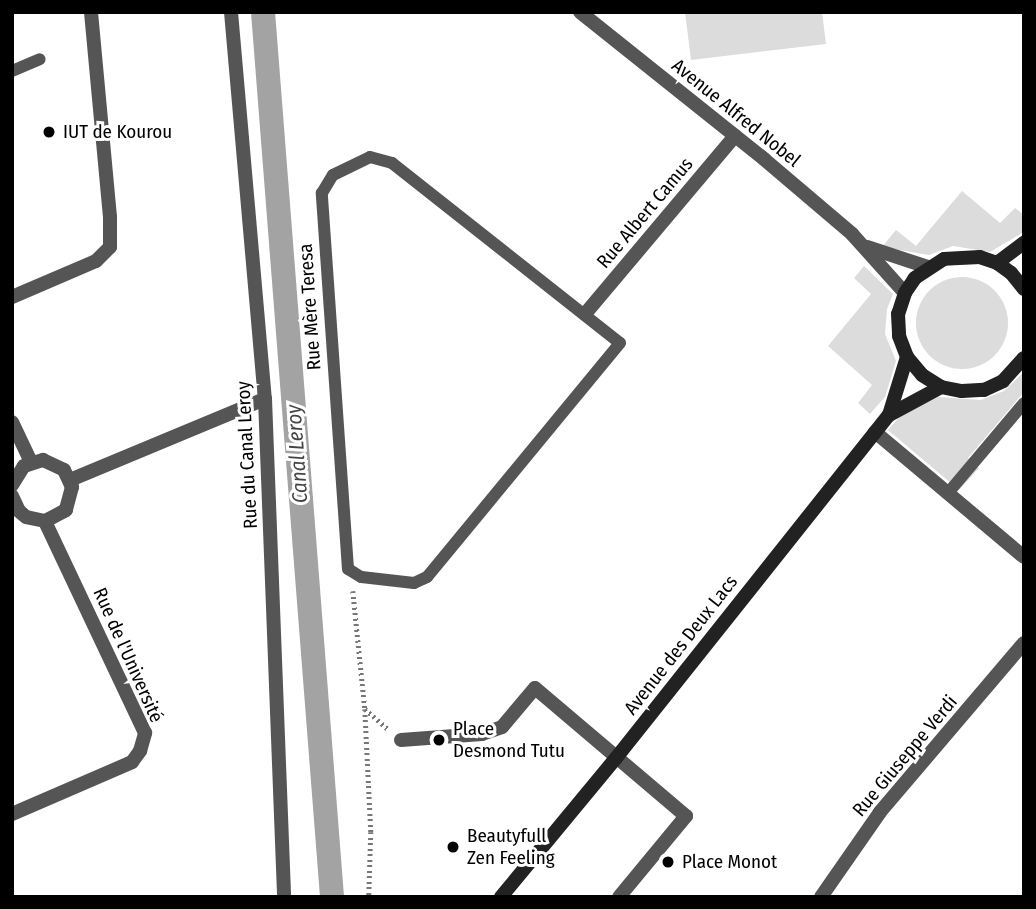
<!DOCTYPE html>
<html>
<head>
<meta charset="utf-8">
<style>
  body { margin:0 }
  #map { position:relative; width:1036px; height:909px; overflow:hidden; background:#fff; font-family:"Fira Sans Condensed",sans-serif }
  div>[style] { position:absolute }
  .green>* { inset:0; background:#dcdcdc }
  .round { border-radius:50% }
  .canal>* { height:24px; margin:-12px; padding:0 12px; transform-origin:12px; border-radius:12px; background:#a3a3a3 }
  .path>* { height:4.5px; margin-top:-2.25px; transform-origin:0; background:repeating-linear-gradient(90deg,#777 0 2px,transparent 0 5.5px) }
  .lane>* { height:12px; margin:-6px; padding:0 6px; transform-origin:6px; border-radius:6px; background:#555 }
  .street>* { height:14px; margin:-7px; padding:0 7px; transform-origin:7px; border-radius:7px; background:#555 }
  .secondary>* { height:14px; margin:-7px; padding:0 7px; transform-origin:7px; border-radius:7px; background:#222 }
  .dots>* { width:19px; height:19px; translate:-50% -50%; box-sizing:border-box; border:4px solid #fff; border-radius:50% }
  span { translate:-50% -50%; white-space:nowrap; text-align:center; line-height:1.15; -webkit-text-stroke:6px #fff; paint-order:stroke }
  .street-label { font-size:19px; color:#000 }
  .poi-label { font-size:19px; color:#000 }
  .left { translate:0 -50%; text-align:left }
  .water-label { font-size:21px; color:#444; font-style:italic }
  .frame { position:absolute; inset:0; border:14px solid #000; pointer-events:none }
</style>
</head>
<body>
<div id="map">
  <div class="green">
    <div style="clip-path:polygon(685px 12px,822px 12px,826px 44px,691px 60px)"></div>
    <div style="clip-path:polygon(962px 191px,1000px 223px,1015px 208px,1024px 215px,1024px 232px,990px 252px,953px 246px,929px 255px,882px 247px,896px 230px,916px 246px)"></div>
    <div style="clip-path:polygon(864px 266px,893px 294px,887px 309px,885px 334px,896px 361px,885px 397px,870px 414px,858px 403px,872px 385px,828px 346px,871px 294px,854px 278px)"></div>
    <div class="round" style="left:916px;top:277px;width:92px;height:92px"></div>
    <div style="clip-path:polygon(1024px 372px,1024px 392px,968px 458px,979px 468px,959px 490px,888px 430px,902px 414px,938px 397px,981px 400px,1004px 391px)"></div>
  </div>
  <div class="canal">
    <div style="left:263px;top:12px;width:888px;rotate:85.54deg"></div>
  </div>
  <div class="path">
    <div style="left:353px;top:591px;width:119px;rotate:84.2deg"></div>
    <div style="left:365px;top:709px;width:123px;rotate:87.2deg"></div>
    <div style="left:371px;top:832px;width:65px;rotate:91.8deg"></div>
    <div style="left:365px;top:709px;width:30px;rotate:41deg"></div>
  </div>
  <div class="lane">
    <div style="left:12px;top:71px;width:30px;rotate:-23deg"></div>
    <div style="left:370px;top:157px;width:23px;rotate:15deg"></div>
    <div style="left:392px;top:163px;width:290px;rotate:38.3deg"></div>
    <div style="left:620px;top:343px;width:303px;rotate:129.5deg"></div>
    <div style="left:427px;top:577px;width:14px;rotate:155deg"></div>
    <div style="left:414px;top:583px;width:53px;rotate:-173.5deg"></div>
    <div style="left:361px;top:577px;width:15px;rotate:-148deg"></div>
    <div style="left:348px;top:569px;width:377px;rotate:-94deg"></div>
    <div style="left:322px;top:193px;width:21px;rotate:-59deg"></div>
    <div style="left:333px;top:175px;width:41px;rotate:-25.9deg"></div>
    <div style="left:948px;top:493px;width:118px;rotate:-49.8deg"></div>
  </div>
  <div class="street">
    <div style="left:231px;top:12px;width:388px;rotate:85deg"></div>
    <div style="left:265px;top:399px;width:498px;rotate:87.8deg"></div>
    <div style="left:580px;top:12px;width:236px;rotate:38.6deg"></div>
    <div style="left:764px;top:159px;width:116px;rotate:40.4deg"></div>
    <div style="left:852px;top:234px;width:79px;rotate:48.1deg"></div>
    <div style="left:867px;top:247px;width:64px;rotate:18.2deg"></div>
    <div style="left:12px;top:297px;width:91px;rotate:-23.2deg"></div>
    <div style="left:96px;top:261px;width:20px;rotate:-45deg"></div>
    <div style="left:110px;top:247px;width:30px;rotate:-90deg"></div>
    <div style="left:110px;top:217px;width:206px;rotate:-95.3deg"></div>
    <div style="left:585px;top:314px;width:233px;rotate:-49.9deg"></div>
    <div style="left:12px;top:422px;width:44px;rotate:64.6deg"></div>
    <div style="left:875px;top:432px;width:194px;rotate:40deg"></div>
    <div style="left:70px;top:480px;width:211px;rotate:-22.6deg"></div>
    <div style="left:12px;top:485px;width:22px;rotate:-58deg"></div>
    <div style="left:24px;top:466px;width:20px;rotate:-18deg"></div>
    <div style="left:43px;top:460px;width:23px;rotate:25deg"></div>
    <div style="left:64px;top:470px;width:19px;rotate:65deg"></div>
    <div style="left:72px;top:487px;width:24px;rotate:105deg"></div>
    <div style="left:66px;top:510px;width:24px;rotate:152deg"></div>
    <div style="left:45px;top:521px;width:19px;rotate:-168deg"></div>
    <div style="left:26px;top:517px;width:9px;rotate:-139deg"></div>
    <div style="left:19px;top:511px;width:17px;rotate:-115deg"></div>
    <div style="left:401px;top:740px;width:81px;rotate:-4.2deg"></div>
    <div style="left:482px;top:734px;width:21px;rotate:-19deg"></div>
    <div style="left:502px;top:727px;width:51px;rotate:-49.8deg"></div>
    <div style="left:535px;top:688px;width:198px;rotate:40.3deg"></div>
    <div style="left:686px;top:816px;width:105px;rotate:129.6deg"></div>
    <div style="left:12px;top:814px;width:131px;rotate:-23.4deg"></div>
    <div style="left:132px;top:762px;width:14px;rotate:-54deg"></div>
    <div style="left:140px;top:751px;width:19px;rotate:-74deg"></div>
    <div style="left:145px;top:733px;width:234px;rotate:-115.3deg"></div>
    <div style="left:821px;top:897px;width:103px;rotate:-55.2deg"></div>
    <div style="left:880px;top:812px;width:222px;rotate:-49.6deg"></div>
  </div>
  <div class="secondary">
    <div style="left:997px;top:263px;width:34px;rotate:-37deg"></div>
    <div style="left:1024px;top:289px;width:21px;rotate:-129deg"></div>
    <div style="left:1011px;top:273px;width:17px;rotate:-144deg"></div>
    <div style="left:997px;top:263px;width:18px;rotate:-161deg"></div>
    <div style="left:980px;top:257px;width:36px;rotate:177deg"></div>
    <div style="left:944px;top:259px;width:35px;rotate:147deg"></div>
    <div style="left:915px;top:278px;width:18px;rotate:124deg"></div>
    <div style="left:905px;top:293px;width:22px;rotate:108deg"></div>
    <div style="left:898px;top:314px;width:22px;rotate:87deg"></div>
    <div style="left:899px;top:336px;width:22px;rotate:69deg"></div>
    <div style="left:907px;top:357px;width:23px;rotate:50deg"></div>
    <div style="left:922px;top:375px;width:22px;rotate:32deg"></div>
    <div style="left:941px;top:387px;width:21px;rotate:11deg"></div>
    <div style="left:962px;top:391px;width:22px;rotate:-3deg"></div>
    <div style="left:984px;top:390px;width:21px;rotate:-25deg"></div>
    <div style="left:1003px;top:381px;width:31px;rotate:-48deg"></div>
    <div style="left:889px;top:415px;width:59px;rotate:-28.3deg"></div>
    <div style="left:501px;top:897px;width:180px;rotate:-50.4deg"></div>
    <div style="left:616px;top:758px;width:438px;rotate:-51.5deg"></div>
    <div style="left:889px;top:415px;width:61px;rotate:-72.8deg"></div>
  </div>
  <div class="dots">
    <div style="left:49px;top:132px;background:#000"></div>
    <div style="left:439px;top:740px;background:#000"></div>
    <div style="left:453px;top:847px;background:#000"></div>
    <div style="left:668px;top:862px;background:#000"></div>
  </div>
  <div class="street-label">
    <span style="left:736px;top:113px;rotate:39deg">Avenue Alfred Nobel</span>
    <span style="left:645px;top:213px;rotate:-50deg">Rue Albert Camus</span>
    <span style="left:310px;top:307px;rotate:-94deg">Rue Mère Teresa</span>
    <span style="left:247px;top:455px;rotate:-93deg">Rue du Canal Leroy</span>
    <span style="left:681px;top:645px;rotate:-52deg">Avenue des Deux Lacs</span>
    <span style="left:128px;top:655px;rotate:66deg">Rue de l'Université</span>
    <span style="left:905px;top:756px;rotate:-50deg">Rue Giuseppe Verdi</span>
  </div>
  <div class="poi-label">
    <span class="left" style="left:63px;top:132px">IUT de Kourou</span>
    <span class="left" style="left:453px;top:740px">Place<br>Desmond Tutu</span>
    <span class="left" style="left:467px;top:847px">Beautyfull<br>Zen Feeling</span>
    <span class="left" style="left:682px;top:862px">Place Monot</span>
  </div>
  <div class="water-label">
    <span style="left:297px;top:454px;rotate:-94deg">Canal Leroy</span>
  </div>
  <div class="frame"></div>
</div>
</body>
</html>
